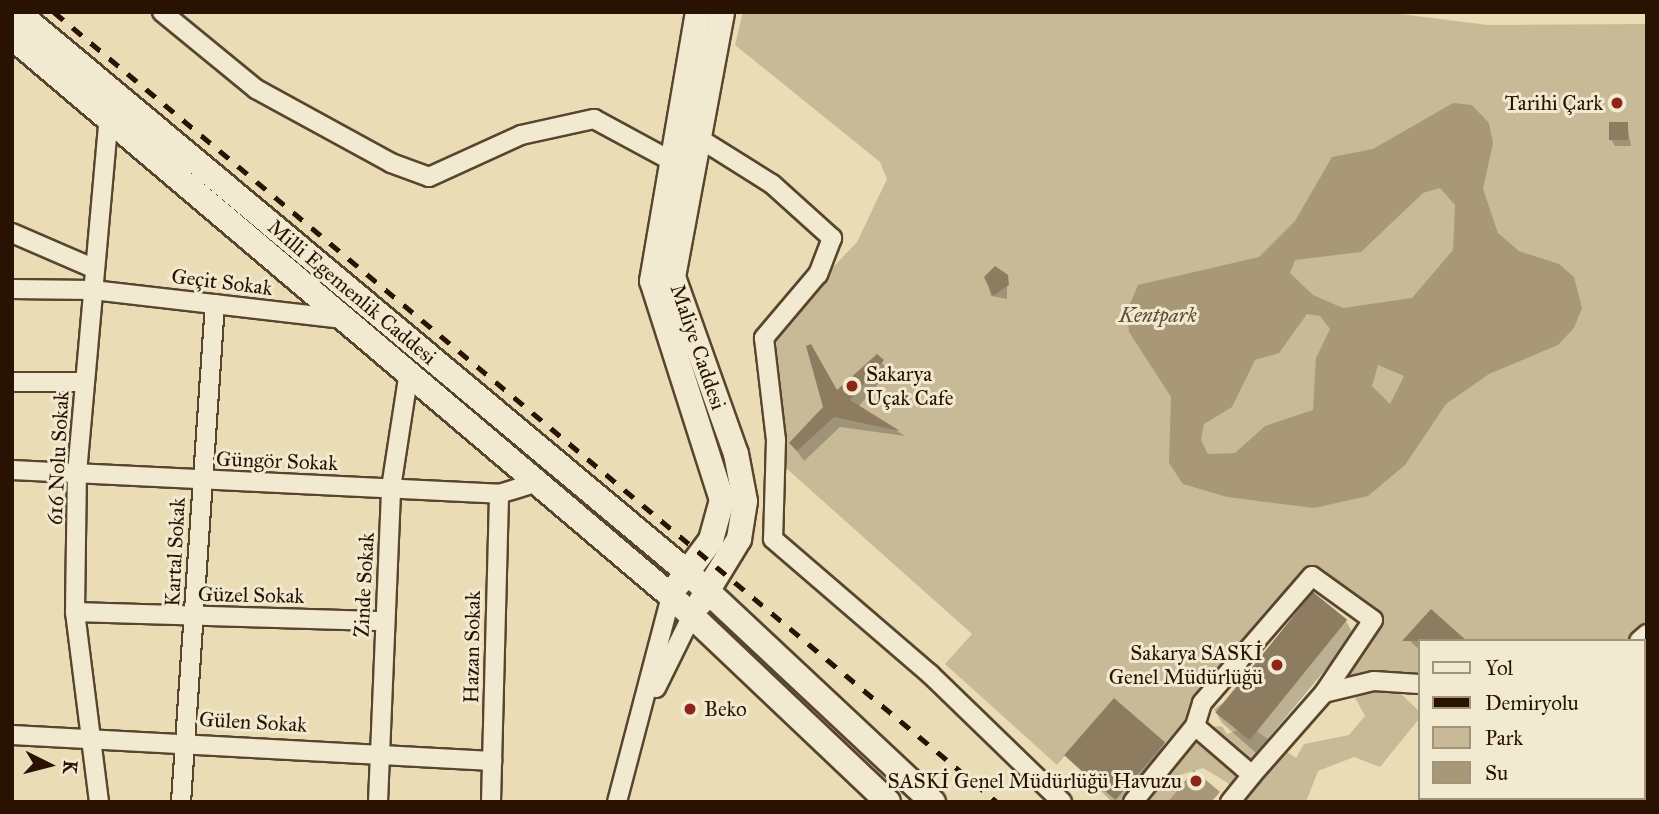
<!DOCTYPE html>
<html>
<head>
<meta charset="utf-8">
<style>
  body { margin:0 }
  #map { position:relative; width:1659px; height:814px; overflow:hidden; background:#eaddb6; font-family:"IM FELL Great Primer",serif }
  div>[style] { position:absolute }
  .green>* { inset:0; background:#c9ba97 }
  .water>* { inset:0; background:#a89878 }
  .shadow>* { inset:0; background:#0003 }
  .building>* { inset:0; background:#8d7c5f; transform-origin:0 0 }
  .roads { filter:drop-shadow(2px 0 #59452e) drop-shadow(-2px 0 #59452e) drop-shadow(0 2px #59452e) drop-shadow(0 -2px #59452e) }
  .minor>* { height:18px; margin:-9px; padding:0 9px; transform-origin:9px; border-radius:9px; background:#f1e9d0 }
  .secondary>* { height:24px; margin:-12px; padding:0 12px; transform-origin:12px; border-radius:12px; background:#f1e9d0 }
  .rail>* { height:5px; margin-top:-2.5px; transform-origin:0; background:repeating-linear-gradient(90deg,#291201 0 12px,transparent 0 24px) }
  .dots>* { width:19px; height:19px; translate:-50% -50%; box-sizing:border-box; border:4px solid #f1e9d0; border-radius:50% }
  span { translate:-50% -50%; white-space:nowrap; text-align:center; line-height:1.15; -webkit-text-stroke:6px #f1e9d0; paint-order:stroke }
  .poi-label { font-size:21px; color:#291201 }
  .right { translate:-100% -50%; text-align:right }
  .left { translate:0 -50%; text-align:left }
  .street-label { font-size:21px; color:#291201 }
  .park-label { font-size:21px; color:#614d36; font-style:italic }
  .frame { position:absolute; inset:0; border:14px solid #291201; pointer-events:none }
  .legend { position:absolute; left:1418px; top:639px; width:228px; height:161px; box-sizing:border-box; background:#f1e9d0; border:2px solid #a1937d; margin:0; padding:9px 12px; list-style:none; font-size:21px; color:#291201 }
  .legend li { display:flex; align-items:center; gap:14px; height:35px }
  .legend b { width:35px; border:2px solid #a1937d }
  .north { position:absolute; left:14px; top:730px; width:70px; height:70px; -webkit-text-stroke:5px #f1e9d0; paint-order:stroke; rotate:96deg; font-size:19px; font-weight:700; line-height:28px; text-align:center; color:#291201 }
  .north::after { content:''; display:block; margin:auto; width:24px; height:32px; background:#291201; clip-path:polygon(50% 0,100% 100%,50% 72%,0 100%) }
</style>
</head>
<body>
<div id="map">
  <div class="green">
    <div style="clip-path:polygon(743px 12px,1384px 12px,1488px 25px,1647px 24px,1647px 634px,1639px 641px,1419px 641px,1419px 684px,1393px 686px,1419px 711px,1419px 719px,1380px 767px,1354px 757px,1318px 771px,1306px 802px,1232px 802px,1228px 783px,1203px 768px,1170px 778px,1178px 786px,1177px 802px,1123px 802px,1151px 753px,1209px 727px,1222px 726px,1227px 734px,1249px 726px,1296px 758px,1304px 744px,1349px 735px,1365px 716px,1353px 694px,1324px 693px,1372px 620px,1312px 576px,1165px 743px,1114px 698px,1057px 765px,945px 664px,972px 634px,777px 460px,764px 340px,857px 242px,887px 179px,880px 162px,735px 45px)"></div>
  </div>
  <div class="water">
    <div style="clip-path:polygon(evenodd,1453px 103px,1472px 105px,1489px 123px,1493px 143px,1483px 189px,1498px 233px,1519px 251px,1559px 264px,1574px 277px,1582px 308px,1574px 328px,1558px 345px,1489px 374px,1446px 404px,1405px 465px,1368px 496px,1314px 508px,1227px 497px,1183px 484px,1169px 463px,1171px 397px,1129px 332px,1127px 311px,1138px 285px,1259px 257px,1295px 221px,1332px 157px,1373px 149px,1453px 103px,1440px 188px,1455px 205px,1453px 250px,1412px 298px,1343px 308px,1313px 295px,1290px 273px,1295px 260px,1361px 252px,1423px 193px,1440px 188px,1453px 103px,1307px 314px,1320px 316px,1330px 329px,1316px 358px,1313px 410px,1265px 426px,1235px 453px,1208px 454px,1201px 440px,1204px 424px,1232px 407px,1255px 360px,1279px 353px,1307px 314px,1453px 103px,1378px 365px,1404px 376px,1390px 404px,1372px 386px,1378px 365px)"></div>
    <div style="clip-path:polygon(1194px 770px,1220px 792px,1211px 802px,1168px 802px)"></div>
  </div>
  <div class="shadow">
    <div style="clip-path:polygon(1627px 124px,1631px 146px,1615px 146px,1611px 139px)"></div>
    <div style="clip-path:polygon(1007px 276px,1007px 299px,991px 296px,986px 277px)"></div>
    <div style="clip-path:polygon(877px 356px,889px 372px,859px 406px,905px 436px,840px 427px,804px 461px,791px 443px)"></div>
    <div style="clip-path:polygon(1346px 621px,1354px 635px,1256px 753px,1222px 723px,1214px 709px)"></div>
    <div style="clip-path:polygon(1408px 637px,1419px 641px,1419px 649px,1412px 643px)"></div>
    <div style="clip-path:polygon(1164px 744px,1172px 758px,1137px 802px,1112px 802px,1067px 757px)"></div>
  </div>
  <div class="building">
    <div style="left:1609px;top:122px;width:19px;height:18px"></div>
    <div style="clip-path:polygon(995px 266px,1008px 275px,1009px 285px,993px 296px,984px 277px)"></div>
    <div style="clip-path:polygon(811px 344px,837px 390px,877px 354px,884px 360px,850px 400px,900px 431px,834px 417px,797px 451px,789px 443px,823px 407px,806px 346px)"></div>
    <div style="left:1313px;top:592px;width:44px;height:155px;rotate:39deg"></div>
    <div style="clip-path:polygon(1431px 609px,1467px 641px,1402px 641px)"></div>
    <div style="left:1114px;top:698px;width:68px;height:76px;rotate:41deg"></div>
  </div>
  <div class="roads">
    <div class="minor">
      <div style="left:162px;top:12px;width:122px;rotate:39.3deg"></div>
      <div style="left:256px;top:89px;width:154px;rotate:28.7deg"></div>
      <div style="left:391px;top:163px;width:40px;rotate:20.2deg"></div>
      <div style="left:429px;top:177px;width:101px;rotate:-24.5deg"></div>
      <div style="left:521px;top:135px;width:75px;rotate:-12.4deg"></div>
      <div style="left:594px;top:119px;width:99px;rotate:28.4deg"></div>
      <div style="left:697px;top:137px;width:89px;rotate:32.1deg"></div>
      <div style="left:772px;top:184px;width:81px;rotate:42deg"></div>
      <div style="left:832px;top:238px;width:39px;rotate:111deg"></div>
      <div style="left:818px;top:274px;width:84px;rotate:130.2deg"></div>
      <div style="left:764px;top:338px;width:103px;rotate:83.3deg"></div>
      <div style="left:776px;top:440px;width:99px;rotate:91.7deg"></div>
      <div style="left:773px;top:539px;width:207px;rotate:40.7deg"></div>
      <div style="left:930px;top:674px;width:184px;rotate:44.1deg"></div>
      <div style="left:12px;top:233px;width:90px;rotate:23.4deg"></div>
      <div style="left:12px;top:289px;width:81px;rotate:0.7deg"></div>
      <div style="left:93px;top:290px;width:254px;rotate:6.6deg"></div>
      <div style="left:12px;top:382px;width:73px"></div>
      <div style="left:12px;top:470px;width:488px;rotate:2.8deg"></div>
      <div style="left:499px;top:494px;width:41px;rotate:-17.1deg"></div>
      <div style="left:75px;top:612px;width:310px;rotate:1.7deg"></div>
      <div style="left:1639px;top:641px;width:11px;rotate:-41deg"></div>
      <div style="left:656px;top:688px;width:81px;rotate:-63.7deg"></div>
      <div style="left:1324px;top:693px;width:51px;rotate:-13.5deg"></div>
      <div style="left:1374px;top:681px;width:45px;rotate:3.8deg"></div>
      <div style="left:1195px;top:726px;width:24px;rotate:-73deg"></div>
      <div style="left:1202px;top:703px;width:168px;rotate:-49.1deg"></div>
      <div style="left:1312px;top:576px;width:75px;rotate:35.8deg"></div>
      <div style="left:1373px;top:620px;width:88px;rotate:123.9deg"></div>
      <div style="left:1324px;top:693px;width:109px;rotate:131.3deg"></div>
      <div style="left:12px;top:735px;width:481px;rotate:3.1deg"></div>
      <div style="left:99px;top:802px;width:192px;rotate:-97.2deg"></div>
      <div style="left:75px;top:612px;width:139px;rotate:-89.2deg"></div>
      <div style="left:77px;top:473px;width:358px;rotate:-84.9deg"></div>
      <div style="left:181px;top:802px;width:499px;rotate:-86.1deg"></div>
      <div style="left:378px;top:802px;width:314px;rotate:-87.6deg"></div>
      <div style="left:391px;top:488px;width:117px;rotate:-81.2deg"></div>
      <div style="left:491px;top:802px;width:308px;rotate:-88.5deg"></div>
      <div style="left:617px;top:802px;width:213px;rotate:-75.3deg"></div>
      <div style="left:1133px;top:802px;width:98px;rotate:-50.8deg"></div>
      <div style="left:1195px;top:726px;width:75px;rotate:40.7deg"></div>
      <div style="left:1252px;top:775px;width:35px;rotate:129deg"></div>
    </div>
    <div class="secondary">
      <div style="left:17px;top:12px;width:873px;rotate:39.89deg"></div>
      <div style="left:687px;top:572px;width:337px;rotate:43.1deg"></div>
      <div style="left:12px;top:37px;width:864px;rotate:40.31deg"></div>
      <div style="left:671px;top:596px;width:299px;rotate:43.5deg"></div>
      <div style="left:679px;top:583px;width:54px;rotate:-53.3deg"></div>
      <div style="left:711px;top:540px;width:41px;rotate:-74.6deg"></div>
      <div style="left:722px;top:500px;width:230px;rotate:-107.7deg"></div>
      <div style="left:652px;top:281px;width:273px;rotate:-80.3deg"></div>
      <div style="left:700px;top:603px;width:75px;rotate:-58.6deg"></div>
      <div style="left:739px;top:539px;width:38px;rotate:-81deg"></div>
      <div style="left:745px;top:501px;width:48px;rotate:-100.8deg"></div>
      <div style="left:736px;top:454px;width:188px;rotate:-109.6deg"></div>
      <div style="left:673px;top:277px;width:269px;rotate:-79.5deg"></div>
    </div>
  </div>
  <div class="rail">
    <div style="left:54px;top:12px;width:1230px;rotate:39.95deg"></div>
  </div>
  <div class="dots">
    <div style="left:1617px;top:103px;background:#8f2418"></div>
    <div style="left:852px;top:386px;background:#8f2418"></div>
    <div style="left:1277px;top:665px;background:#8f2418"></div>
    <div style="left:690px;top:709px;background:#8f2418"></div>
    <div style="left:1196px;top:781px;background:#8f2418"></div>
  </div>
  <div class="poi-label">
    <span class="right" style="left:1603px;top:103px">Tarihi Çark</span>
    <span class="left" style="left:866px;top:386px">Sakarya<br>Uçak Cafe</span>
    <span class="right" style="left:1263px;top:665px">Sakarya SASKİ<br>Genel Müdürlüğü</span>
    <span class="left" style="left:704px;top:709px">Beko</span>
    <span class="right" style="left:1182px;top:781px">SASKİ Genel Müdürlüğü Havuzu</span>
  </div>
  <div class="street-label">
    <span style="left:222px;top:282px;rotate:7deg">Geçit Sokak</span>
    <span style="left:352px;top:292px;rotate:40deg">Milli Egemenlik Caddesi</span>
    <span style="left:698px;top:347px;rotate:71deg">Maliye Caddesi</span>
    <span style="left:58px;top:458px;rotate:-87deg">616 Nolu Sokak</span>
    <span style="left:277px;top:461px;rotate:2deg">Güngör Sokak</span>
    <span style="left:175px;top:552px;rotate:-87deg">Kartal Sokak</span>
    <span style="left:364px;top:585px;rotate:-87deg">Zinde Sokak</span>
    <span style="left:251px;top:595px;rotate:1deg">Güzel Sokak</span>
    <span style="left:472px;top:647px;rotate:-89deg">Hazan Sokak</span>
    <span style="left:253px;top:722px;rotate:3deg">Gülen Sokak</span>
  </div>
  <div class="park-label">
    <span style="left:1158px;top:315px">Kentpark</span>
  </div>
  <div class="frame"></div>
  <ul class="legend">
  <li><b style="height:9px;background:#f1e9d0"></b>Yol</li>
  <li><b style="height:9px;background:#291201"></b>Demiryolu</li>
  <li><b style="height:19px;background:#c9ba97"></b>Park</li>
  <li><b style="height:19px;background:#a89878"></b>Su</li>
  </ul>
  <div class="north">K</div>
</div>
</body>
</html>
